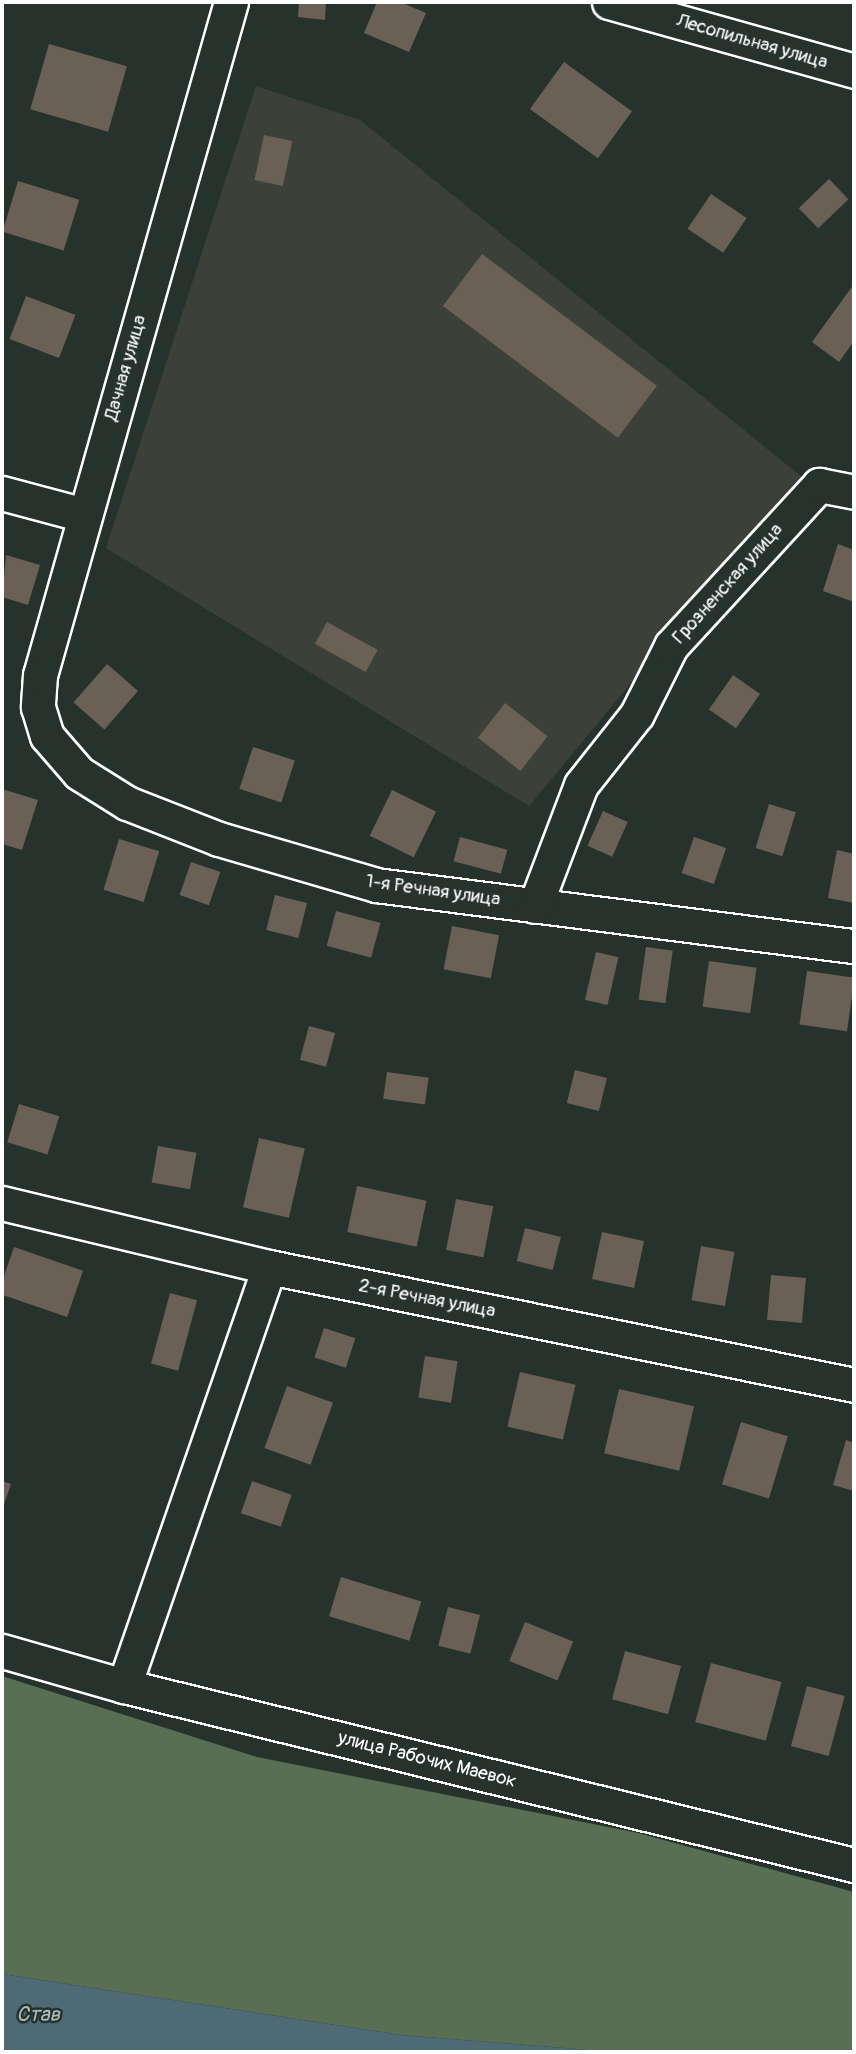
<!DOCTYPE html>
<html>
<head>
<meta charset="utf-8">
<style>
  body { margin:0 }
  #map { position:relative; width:856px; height:2054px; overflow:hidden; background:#26332d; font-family:Pangolin,sans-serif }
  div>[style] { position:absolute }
  .built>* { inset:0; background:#3b4039 }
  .green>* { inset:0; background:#596f54 }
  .water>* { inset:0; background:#4e6a74 }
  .building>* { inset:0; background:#6b6055; transform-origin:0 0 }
  .roads { filter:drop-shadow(2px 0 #fff) drop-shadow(-2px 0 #fff) drop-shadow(0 2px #fff) drop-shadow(0 -2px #fff) }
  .minor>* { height:33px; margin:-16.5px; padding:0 16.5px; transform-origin:16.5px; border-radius:16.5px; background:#26332d }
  span { translate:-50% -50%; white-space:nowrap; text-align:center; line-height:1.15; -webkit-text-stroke:5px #26332d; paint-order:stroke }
  .street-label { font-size:19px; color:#fff }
  .water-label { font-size:21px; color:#afbcc0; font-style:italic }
  .frame { position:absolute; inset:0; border:4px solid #fff; pointer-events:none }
</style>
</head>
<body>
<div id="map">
  <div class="built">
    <div style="clip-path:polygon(256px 86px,360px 120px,802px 477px,529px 806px,106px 548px)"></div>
  </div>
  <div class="green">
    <div style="clip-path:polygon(2px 1676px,257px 1757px,638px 1833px,854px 1892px,854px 2052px,614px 2052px,401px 2035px,2px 1974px)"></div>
  </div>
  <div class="water">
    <div style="clip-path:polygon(2px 1974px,401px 2035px,614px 2052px,2px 2052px)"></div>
  </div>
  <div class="building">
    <div style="clip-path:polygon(299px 2px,326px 2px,325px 20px,298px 17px)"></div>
    <div style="clip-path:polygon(377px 2px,400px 2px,426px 13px,409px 52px,364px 33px)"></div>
    <div style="left:49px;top:44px;width:81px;height:68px;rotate:16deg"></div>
    <div style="left:564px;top:62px;width:84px;height:58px;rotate:36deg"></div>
    <div style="left:264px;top:135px;width:29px;height:46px;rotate:12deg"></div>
    <div style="left:829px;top:179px;width:28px;height:42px;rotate:46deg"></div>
    <div style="left:18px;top:181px;width:64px;height:53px;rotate:17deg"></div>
    <div style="left:711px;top:194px;width:43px;height:42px;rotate:34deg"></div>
    <div style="left:482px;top:254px;width:219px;height:65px;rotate:37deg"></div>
    <div style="clip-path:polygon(854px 284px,854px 341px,839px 362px,812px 342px)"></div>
    <div style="left:26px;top:296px;width:53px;height:46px;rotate:21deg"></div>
    <div style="clip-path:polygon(838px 544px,854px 550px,854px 602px,823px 591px)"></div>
    <div style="clip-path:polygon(6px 555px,40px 565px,28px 605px,2px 597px)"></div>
    <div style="left:327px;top:622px;width:58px;height:25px;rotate:29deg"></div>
    <div style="left:107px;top:664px;width:41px;height:51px;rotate:41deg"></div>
    <div style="left:733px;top:675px;width:33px;height:42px;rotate:35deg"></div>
    <div style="left:505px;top:703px;width:54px;height:44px;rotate:38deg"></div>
    <div style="left:253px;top:747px;width:44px;height:44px;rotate:18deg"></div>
    <div style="clip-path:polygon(2px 789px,38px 800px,22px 850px,2px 844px)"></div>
    <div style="left:392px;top:790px;width:49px;height:51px;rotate:26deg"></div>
    <div style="left:769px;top:804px;width:28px;height:46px;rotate:17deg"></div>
    <div style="left:603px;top:811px;width:27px;height:38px;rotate:24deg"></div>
    <div style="left:460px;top:837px;width:49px;height:25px;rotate:15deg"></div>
    <div style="left:694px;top:837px;width:34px;height:38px;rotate:19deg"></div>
    <div style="left:119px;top:839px;width:42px;height:53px;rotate:17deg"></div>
    <div style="clip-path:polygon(837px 850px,854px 854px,854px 903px,828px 898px)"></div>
    <div style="left:191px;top:862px;width:31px;height:35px;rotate:19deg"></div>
    <div style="left:275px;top:895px;width:33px;height:36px;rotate:14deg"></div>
    <div style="left:336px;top:911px;width:46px;height:36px;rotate:15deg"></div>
    <div style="left:452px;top:926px;width:48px;height:44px;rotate:11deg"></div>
    <div style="left:646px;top:947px;width:27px;height:53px;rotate:8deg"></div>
    <div style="left:596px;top:952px;width:23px;height:49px;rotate:13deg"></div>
    <div style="left:709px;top:961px;width:48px;height:46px;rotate:8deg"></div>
    <div style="left:807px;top:971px;width:48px;height:54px;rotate:8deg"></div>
    <div style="left:309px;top:1026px;width:27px;height:35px;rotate:15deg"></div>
    <div style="left:575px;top:1070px;width:33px;height:34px;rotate:14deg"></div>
    <div style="left:387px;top:1072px;width:42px;height:27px;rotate:8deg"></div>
    <div style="left:19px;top:1104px;width:42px;height:40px;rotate:17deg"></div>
    <div style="left:259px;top:1138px;width:47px;height:71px;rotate:13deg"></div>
    <div style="left:158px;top:1146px;width:39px;height:37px;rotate:10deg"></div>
    <div style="left:357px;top:1186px;width:71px;height:47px;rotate:12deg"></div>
    <div style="left:456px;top:1199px;width:38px;height:52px;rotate:11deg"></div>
    <div style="left:525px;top:1228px;width:37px;height:34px;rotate:14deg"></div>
    <div style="left:602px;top:1232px;width:43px;height:48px;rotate:12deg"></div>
    <div style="left:701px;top:1246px;width:34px;height:55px;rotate:10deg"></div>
    <div style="left:14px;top:1247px;width:73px;height:49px;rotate:19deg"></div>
    <div style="left:771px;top:1275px;width:35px;height:45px;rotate:5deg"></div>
    <div style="left:170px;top:1293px;width:28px;height:73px;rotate:15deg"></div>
    <div style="left:324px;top:1328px;width:33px;height:31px;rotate:18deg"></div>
    <div style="left:425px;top:1356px;width:33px;height:42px;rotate:9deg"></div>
    <div style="left:520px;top:1372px;width:57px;height:56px;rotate:13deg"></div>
    <div style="left:287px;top:1386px;width:49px;height:66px;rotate:20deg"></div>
    <div style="left:619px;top:1389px;width:77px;height:66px;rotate:13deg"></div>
    <div style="left:741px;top:1422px;width:49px;height:65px;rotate:17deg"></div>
    <div style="clip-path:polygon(846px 1440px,854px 1443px,854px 1491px,833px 1485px)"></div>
    <div style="clip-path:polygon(2px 1481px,11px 1484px,2px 1510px)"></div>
    <div style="left:252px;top:1481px;width:42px;height:34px;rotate:19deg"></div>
    <div style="left:341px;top:1577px;width:84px;height:41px;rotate:17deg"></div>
    <div style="left:448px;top:1607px;width:33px;height:40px;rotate:14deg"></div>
    <div style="left:525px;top:1622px;width:52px;height:42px;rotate:22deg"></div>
    <div style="left:625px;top:1651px;width:58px;height:50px;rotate:15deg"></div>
    <div style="left:711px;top:1663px;width:73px;height:61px;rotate:15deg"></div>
    <div style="left:807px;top:1686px;width:39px;height:62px;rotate:15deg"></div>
  </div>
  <div class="roads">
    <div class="minor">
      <div style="left:231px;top:2px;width:700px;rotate:105.84deg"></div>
      <div style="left:40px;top:675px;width:32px;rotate:94deg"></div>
      <div style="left:38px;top:707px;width:30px;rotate:73deg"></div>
      <div style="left:47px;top:736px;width:49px;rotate:49.1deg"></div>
      <div style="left:79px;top:773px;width:57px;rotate:32deg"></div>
      <div style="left:127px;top:803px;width:99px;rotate:21.4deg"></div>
      <div style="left:219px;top:839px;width:164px;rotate:16.3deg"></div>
      <div style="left:376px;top:885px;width:482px;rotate:7.3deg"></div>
      <div style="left:609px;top:2px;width:255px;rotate:15.7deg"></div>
      <div style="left:2px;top:493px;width:85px;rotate:15deg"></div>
      <div style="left:535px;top:906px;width:129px;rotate:-69.2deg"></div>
      <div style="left:581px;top:785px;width:90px;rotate:-51.7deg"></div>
      <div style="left:637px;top:714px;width:76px;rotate:-63.4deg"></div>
      <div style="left:671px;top:646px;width:219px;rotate:-47.4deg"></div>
      <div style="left:819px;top:485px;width:36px;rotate:11deg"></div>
      <div style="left:2px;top:1203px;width:275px;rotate:13.5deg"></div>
      <div style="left:269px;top:1267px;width:597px;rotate:11.4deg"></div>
      <div style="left:2px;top:1651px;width:127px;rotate:16deg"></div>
      <div style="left:124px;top:1686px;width:752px;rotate:13.78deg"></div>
      <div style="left:124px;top:1686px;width:443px;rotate:-70.9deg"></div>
    </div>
  </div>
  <div class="street-label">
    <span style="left:752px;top:42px;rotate:16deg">Лесопильная улица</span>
    <span style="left:126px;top:368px;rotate:-74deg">Дачная улица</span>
    <span style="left:728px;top:584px;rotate:-48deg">Грозненская улица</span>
    <span style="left:433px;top:891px;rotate:8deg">1-я Речная улица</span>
    <span style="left:427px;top:1299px;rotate:11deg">2-я Речная улица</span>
    <span style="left:427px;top:1760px;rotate:14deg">улица Рабочих Маевок</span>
  </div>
  <div class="water-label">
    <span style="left:38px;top:2015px">Став</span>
  </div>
  <div class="frame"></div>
</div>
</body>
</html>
